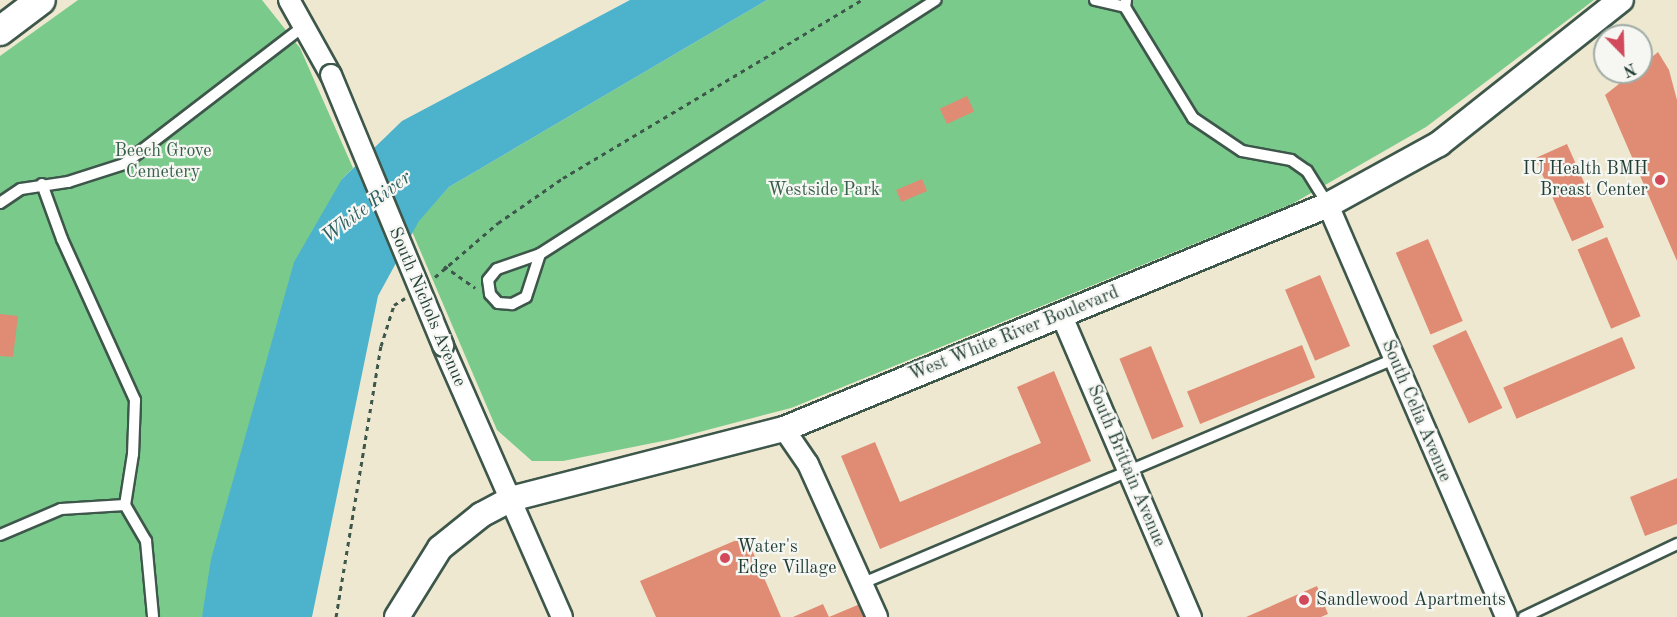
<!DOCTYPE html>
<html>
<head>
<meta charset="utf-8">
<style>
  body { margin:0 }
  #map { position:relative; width:1677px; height:617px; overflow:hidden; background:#eee8d0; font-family:"Old Standard TT",serif }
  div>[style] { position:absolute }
  .green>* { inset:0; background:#79ca8b }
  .water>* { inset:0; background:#4db3cc }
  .building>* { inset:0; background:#e08c74; transform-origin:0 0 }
  .path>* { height:3px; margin-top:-1.5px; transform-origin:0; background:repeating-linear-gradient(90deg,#3e574b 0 4.5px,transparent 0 9px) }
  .roads { filter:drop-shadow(2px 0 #3e574b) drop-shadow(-2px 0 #3e574b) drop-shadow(0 2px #3e574b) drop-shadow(0 -2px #3e574b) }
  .service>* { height:10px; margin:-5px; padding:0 5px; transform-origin:5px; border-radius:5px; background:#fff }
  .minor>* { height:20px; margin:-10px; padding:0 10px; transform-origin:10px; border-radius:10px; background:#fff }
  .tertiary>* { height:24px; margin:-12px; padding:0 12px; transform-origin:12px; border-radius:12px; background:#fff }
  .secondary>* { height:28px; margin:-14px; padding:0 14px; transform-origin:14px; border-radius:14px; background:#fff }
  .bridges { filter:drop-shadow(2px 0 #3e574b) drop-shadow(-2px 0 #3e574b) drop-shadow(0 2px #3e574b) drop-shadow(0 -2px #3e574b) }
  .minor-bridge>* { height:20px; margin:-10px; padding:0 10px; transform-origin:10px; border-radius:10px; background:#fff }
  .dots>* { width:16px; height:16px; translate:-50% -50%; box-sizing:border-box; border:3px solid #f6f6f2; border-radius:50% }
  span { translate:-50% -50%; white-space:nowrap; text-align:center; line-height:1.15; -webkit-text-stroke:4.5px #f6f6f2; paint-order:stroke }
  .park-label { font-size:18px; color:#36604a }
  .poi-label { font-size:18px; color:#1f3d34 }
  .right { translate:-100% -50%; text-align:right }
  .left { translate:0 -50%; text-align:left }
  .street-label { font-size:18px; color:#1f3d34 }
  .water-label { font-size:20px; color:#2d6062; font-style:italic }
  .north { position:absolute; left:1593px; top:24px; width:60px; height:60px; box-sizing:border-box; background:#f6f6f2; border:2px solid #a0aca6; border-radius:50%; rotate:157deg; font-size:16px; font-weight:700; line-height:24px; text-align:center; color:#1f3d34 }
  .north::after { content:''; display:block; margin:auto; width:21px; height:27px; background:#d1495b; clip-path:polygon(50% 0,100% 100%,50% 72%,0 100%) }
</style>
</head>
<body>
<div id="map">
  <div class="green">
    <div style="clip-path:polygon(78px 0,262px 0,300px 48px,353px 168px,342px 179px,203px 617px,0 617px,0 56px)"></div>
    <div style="clip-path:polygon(767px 0,1594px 0,1426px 127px,1292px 204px,791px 408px,673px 439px,563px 461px,532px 461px,497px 430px,411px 229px,449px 187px)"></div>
  </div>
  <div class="water">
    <div style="clip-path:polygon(630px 0,767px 0,449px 187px,419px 221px,378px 296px,312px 617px,202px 617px,211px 559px,294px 262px,342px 179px,402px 121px)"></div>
  </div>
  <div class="building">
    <div style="clip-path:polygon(1658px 52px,1669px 70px,1677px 100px,1677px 261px,1605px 95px,1634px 72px,1641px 72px,1641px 66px)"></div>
    <div style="left:967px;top:96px;width:17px;height:30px;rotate:65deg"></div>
    <div style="left:1567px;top:144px;width:91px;height:35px;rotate:66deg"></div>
    <div style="left:922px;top:179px;width:13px;height:28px;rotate:67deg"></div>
    <div style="left:1607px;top:237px;width:86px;height:32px;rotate:67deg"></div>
    <div style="left:1428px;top:239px;width:89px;height:35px;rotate:67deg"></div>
    <div style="left:1320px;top:275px;width:77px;height:38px;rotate:67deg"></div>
    <div style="clip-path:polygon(0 314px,18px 316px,13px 357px,0 356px)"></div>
    <div style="left:1466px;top:330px;width:86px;height:37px;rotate:65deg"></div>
    <div style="left:1622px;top:337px;width:34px;height:129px;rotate:67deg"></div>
    <div style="left:1302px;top:345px;width:35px;height:124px;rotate:68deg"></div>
    <div style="left:1151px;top:346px;width:87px;height:34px;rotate:68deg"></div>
    <div style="clip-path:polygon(1054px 371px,1091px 461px,880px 549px,841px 456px,875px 442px,900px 502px,1041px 443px,1017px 387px)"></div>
    <div style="clip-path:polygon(1677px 478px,1677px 524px,1645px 536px,1630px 497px)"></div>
    <div style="clip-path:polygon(746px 536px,781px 617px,656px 617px,640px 581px)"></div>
    <div style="clip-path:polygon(1317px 586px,1328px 614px,1321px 617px,1246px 617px)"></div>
    <div style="clip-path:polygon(823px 604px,829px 617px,860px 604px,866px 617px,793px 617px)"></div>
  </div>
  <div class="path">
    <div style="left:444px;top:266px;width:38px;rotate:35deg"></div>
    <div style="left:435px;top:277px;width:83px;rotate:-40.6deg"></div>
    <div style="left:498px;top:223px;width:79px;rotate:-34.7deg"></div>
    <div style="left:563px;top:178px;width:348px;rotate:-30.8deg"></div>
    <div style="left:336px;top:617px;width:275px;rotate:-80.6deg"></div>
    <div style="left:381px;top:346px;width:43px;rotate:-72.4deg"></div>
    <div style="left:394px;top:305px;width:13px;rotate:-32deg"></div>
  </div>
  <div class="roads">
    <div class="service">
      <div style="left:1095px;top:0;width:31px;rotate:13deg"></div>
      <div style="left:1126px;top:0;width:7px;rotate:98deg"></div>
      <div style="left:1125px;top:7px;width:130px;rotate:58.5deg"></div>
      <div style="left:1193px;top:118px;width:59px;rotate:34deg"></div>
      <div style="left:1242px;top:151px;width:50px;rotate:10.4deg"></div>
      <div style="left:1291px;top:160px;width:19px;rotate:35deg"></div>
      <div style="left:1307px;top:171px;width:40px;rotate:58deg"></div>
      <div style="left:42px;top:184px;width:59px;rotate:70deg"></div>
      <div style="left:62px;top:239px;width:177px;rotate:65.6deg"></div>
      <div style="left:135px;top:400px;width:54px;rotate:92.1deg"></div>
      <div style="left:133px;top:454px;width:52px;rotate:98.9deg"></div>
      <div style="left:0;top:203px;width:25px;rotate:-34deg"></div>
      <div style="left:21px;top:189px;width:48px;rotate:-8.5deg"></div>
      <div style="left:68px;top:182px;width:59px;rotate:-17.8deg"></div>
      <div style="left:124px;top:164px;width:228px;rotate:-37.5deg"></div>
      <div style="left:540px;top:254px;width:45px;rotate:108deg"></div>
      <div style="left:526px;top:297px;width:16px;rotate:153deg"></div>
      <div style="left:512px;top:304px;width:14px;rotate:-176deg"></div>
      <div style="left:498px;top:303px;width:12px;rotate:-132deg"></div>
      <div style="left:490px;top:294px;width:14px;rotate:-98deg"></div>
      <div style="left:488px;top:280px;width:14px;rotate:-51deg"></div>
      <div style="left:497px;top:269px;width:46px;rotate:-19.2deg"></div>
      <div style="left:540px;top:254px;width:470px;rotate:-32.7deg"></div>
      <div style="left:0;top:535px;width:66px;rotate:-23.1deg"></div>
      <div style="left:61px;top:509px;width:64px;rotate:-3.6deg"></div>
      <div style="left:125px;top:505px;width:42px;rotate:59.7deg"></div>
      <div style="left:146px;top:541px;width:76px;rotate:84.7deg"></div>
      <div style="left:863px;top:583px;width:576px;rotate:-22.87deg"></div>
      <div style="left:1524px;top:617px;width:170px;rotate:-25.5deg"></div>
    </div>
    <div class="minor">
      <div style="left:289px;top:0;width:86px;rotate:60.8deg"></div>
      <div style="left:1328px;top:205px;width:449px;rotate:66.6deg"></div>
      <div style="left:1061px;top:314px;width:330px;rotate:66.8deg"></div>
      <div style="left:443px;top:346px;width:296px;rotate:66.3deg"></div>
      <div style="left:784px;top:429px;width:42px;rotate:55.6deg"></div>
      <div style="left:808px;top:464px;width:168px;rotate:65.7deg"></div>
    </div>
    <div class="tertiary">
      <div style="left:397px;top:617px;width:81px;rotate:-58.1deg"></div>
      <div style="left:440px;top:548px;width:53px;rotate:-38.8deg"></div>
      <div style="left:481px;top:515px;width:34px;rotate:-28deg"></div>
      <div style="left:511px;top:499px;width:282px;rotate:-14.4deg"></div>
      <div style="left:784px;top:429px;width:588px;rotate:-22.38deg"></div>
      <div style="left:1328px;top:205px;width:127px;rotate:-28.8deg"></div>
      <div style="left:1439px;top:144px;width:232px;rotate:-38.4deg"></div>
    </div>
    <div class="secondary">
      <div style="left:0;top:31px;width:51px;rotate:-37.1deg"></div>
    </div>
  </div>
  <div class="bridges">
    <div class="minor-bridge">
      <div style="left:331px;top:75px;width:293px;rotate:67.5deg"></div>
    </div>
  </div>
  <div class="dots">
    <div style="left:1660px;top:180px;background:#d1495b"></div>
    <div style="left:725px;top:558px;background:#d1495b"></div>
    <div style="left:1304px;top:600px;background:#d1495b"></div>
  </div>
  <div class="park-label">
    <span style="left:163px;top:162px">Beech Grove<br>Cemetery</span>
    <span style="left:824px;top:190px">Westside Park</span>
  </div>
  <div class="poi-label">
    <span class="right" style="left:1648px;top:180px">IU Health BMH<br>Breast Center</span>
    <span class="left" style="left:737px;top:558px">Water's<br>Edge Village</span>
    <span class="left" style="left:1316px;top:600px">Sandlewood Apartments</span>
  </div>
  <div class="street-label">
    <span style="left:427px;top:307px;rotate:67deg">South Nichols Avenue</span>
    <span style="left:1014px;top:334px;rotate:-22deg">West White River Boulevard</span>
    <span style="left:1416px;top:411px;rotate:67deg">South Celia Avenue</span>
    <span style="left:1126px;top:466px;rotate:67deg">South Brittain Avenue</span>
  </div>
  <div class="water-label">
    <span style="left:367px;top:208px;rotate:-37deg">White River</span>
  </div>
  <div class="north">N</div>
</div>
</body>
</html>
